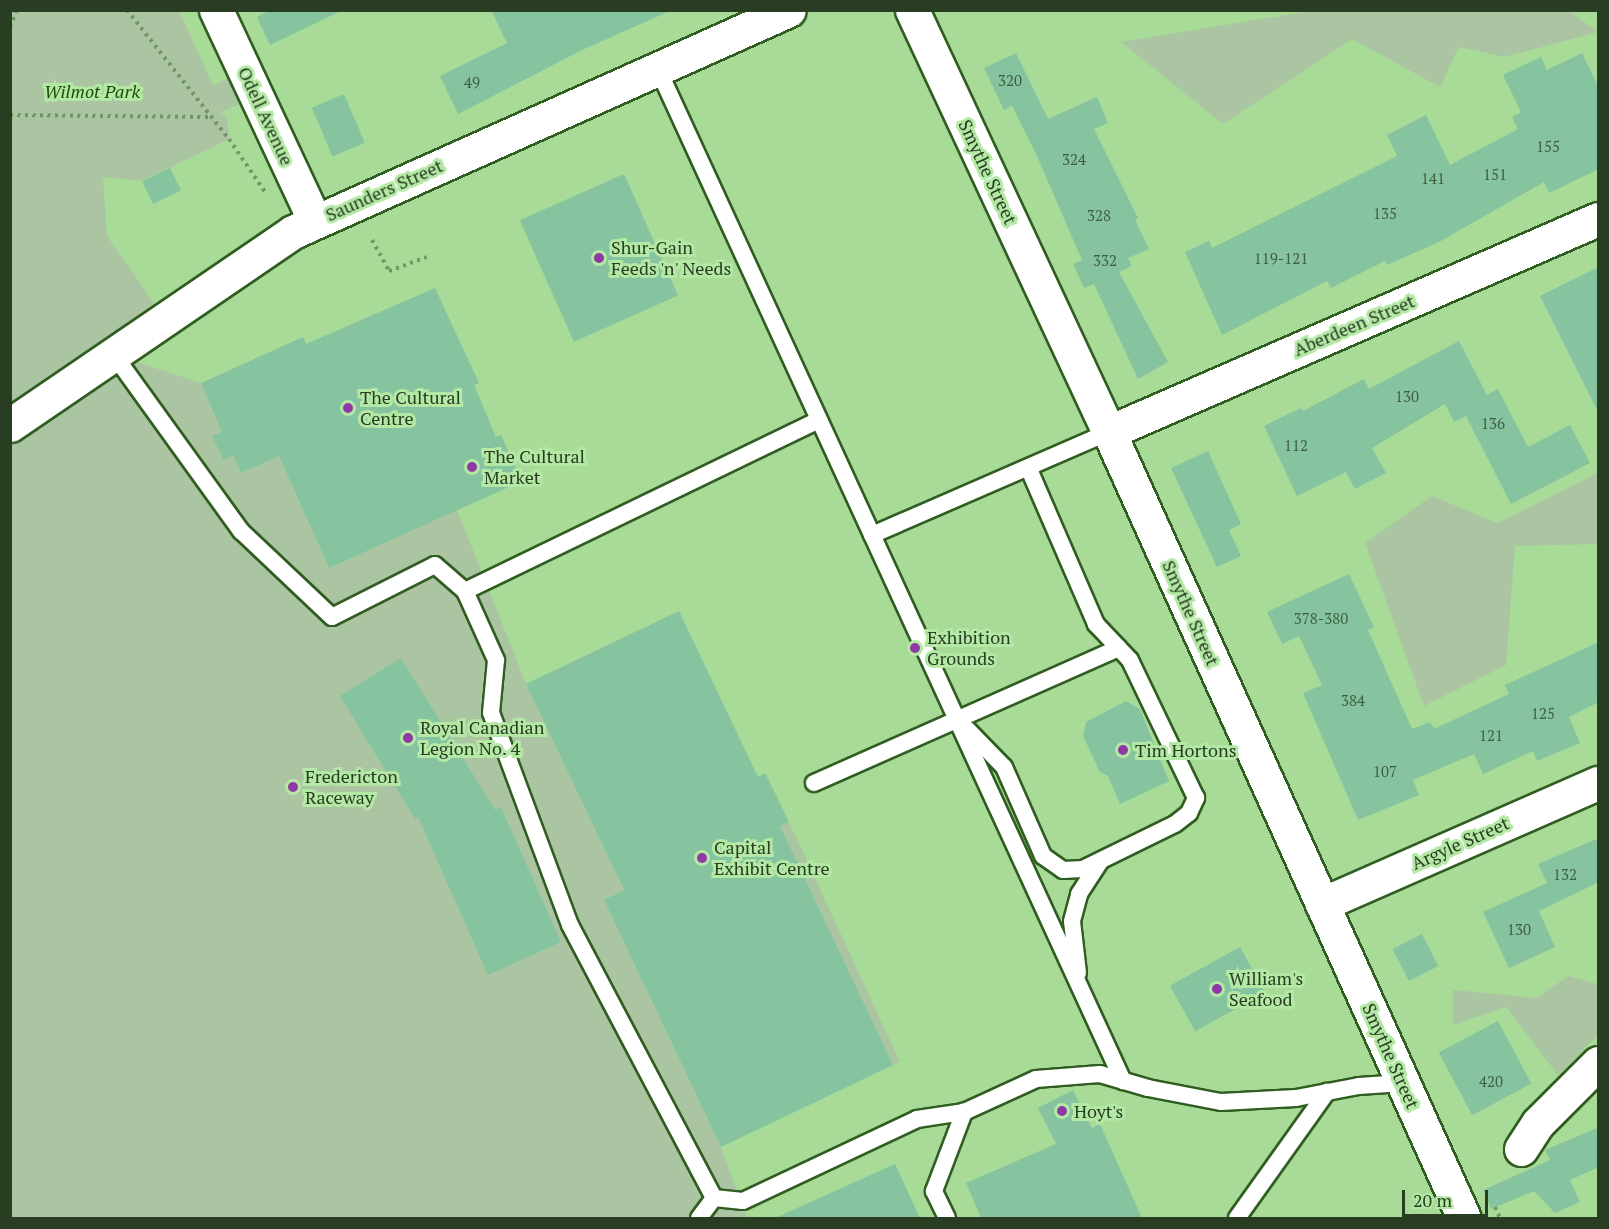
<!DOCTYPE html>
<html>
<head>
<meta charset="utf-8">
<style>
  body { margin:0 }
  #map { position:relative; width:1609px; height:1229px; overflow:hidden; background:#a8da98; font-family:"PT Serif",serif }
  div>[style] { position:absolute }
  .green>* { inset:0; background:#abc5a3 }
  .building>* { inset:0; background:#86c4a0; transform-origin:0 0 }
  .path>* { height:4px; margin-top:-2px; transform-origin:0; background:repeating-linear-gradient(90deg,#719665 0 3px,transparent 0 7.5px) }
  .roads { filter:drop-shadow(2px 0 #305d20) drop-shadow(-2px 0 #305d20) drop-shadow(0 2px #305d20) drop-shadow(0 -2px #305d20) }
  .lane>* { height:16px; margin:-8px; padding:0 8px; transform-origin:8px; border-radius:8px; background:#fff }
  .street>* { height:33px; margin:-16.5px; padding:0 16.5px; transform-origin:16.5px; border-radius:16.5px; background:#fff }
  .secondary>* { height:33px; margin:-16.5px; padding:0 16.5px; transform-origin:16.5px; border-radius:16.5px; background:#fff }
  .dots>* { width:16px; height:16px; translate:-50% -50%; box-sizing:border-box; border:3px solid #b4e8a5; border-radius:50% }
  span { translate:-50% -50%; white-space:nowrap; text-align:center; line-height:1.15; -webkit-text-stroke:6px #b4e8a5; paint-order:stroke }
  .number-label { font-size:15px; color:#405f42 }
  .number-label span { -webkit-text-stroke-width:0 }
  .park-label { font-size:18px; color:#1d4e07; font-style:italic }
  .street-label { font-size:18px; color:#293d22 }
  .poi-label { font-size:18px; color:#293d22 }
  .left { translate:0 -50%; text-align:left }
  .frame { position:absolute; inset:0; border:12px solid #293d22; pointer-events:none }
  .scale { position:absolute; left:1402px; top:1190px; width:86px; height:27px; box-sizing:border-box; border:3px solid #293d22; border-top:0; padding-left:8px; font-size:18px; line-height:21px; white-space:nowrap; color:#293d22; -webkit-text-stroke:4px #b4e8a5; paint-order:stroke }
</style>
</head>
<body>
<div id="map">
  <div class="green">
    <div style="clip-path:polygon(10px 11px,179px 11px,213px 85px,245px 71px,257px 96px,221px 112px,227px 118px,229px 139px,142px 181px,103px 177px,107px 236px,165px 319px,115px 355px,201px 383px,222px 432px,212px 436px,222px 460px,233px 455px,241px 473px,279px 456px,329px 568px,457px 510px,526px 684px,624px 890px,604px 900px,721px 1147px,747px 1218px,11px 1218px)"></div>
    <div style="clip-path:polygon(1311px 11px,1569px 11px,1598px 32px,1504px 57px,1459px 47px,1440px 87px,1352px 39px,1223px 124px,1121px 42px)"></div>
    <div style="clip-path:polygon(1598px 473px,1598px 544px,1515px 546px,1506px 665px,1424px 706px,1365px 543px,1432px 496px,1498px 523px)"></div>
    <div style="clip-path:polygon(789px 822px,900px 1062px,893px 1065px,780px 826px)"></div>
    <div style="clip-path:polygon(1568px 976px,1598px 984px,1598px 1035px,1558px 1075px,1506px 1007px,1453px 1025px,1453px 990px,1537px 998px)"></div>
  </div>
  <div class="building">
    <div style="clip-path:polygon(271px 10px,343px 10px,270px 45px,257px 17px)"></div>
    <div style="clip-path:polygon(491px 10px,672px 10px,582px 50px,458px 114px,440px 76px,507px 43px)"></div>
    <div style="clip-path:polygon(1016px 53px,1048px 119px,1097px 97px,1108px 123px,1094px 129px,1138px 218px,1135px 220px,1149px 249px,1128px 258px,1132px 266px,1119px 272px,1168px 362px,1138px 379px,1094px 284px,1084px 288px,1073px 264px,1082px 260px,1036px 154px,1012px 106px,1004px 110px,984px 68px)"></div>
    <div style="clip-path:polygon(1582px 53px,1599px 88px,1599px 169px,1549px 193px,1544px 182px,1439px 242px,1387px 265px,1385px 261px,1331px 288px,1327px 281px,1222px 335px,1185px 252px,1209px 241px,1212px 248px,1397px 156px,1387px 135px,1426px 115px,1450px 165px,1518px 129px,1512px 117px,1521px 112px,1503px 75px,1541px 57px,1547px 70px)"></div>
    <div style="left:344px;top:94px;width:53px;height:35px;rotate:67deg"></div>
    <div style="left:170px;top:168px;width:25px;height:31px;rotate:64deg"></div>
    <div style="left:624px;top:174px;width:133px;height:114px;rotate:66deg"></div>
    <div style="clip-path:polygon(1599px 267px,1599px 414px,1540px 296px)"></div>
    <div style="clip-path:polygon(435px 288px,479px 383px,474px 385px,496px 437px,501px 435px,522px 481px,329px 568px,279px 456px,241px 473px,233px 455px,223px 460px,212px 436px,222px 432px,201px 383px,303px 337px,306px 344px)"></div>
    <div style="clip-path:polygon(1459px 341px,1487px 395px,1498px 389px,1528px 447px,1570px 425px,1590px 463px,1511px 504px,1466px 416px,1454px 422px,1445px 404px,1372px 448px,1386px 473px,1355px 489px,1346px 472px,1297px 496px,1264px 426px,1301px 408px,1303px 411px,1364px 379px,1369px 389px)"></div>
    <div style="clip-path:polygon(1208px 451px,1241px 524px,1229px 530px,1241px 556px,1217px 567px,1171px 468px)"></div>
    <div style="clip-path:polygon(1349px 574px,1374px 627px,1368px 630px,1412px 729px,1430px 722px,1434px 729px,1509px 694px,1505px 685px,1599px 642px,1599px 702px,1569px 717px,1580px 743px,1537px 761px,1533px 751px,1483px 774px,1474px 754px,1413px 780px,1419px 795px,1358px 820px,1303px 693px,1322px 685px,1299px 636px,1282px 644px,1267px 612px)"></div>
    <div style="clip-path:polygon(679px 611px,758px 777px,765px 773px,777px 797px,789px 822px,780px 826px,893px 1065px,721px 1147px,604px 900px,624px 890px,526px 684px)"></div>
    <div style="clip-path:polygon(401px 658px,495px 810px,501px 807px,561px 942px,488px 975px,418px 817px,415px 819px,340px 696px)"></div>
    <div style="clip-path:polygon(1126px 701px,1140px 709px,1169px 781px,1120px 804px,1108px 776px,1100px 772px,1083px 736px,1086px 722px)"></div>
    <div style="clip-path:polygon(1599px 838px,1599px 882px,1539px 911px,1555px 947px,1509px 968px,1483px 912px,1547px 883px,1538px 864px)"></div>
    <div style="left:1422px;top:934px;width:36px;height:33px;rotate:63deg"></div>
    <div style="left:1240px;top:947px;width:52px;height:80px;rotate:61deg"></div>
    <div style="left:1498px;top:1021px;width:71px;height:67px;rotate:62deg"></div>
    <div style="clip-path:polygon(1073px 1090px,1092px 1128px,1100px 1124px,1142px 1218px,981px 1218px,966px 1183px,1056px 1144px,1038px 1108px)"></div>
    <div style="clip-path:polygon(1599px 1127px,1599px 1167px,1570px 1180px,1580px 1202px,1555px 1213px,1534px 1191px,1491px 1209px,1483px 1190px,1550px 1160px,1545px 1150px)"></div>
    <div style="clip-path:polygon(895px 1164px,920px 1218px,775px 1218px)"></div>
  </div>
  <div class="path">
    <div style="left:127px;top:10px;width:164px;rotate:51.7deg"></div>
    <div style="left:229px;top:139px;width:64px;rotate:55.8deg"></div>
    <div style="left:10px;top:27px;width:18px;rotate:-68deg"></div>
    <div style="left:10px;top:115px;width:201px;rotate:0.6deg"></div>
    <div style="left:372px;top:240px;width:35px;rotate:61deg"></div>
    <div style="left:389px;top:271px;width:40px;rotate:-20.2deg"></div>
    <div style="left:1495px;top:1207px;width:12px;rotate:66deg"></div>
  </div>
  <div class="roads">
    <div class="lane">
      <div style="left:658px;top:69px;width:1114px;rotate:65.32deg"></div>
      <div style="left:114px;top:355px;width:217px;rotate:54.2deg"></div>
      <div style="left:241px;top:531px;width:125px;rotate:43.4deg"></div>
      <div style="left:332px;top:617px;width:115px;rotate:-26.8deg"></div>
      <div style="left:435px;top:565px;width:40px;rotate:41deg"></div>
      <div style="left:872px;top:535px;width:258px;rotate:-23.5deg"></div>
      <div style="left:967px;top:729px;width:53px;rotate:45.8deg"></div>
      <div style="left:1004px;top:767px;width:97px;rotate:66.3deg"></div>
      <div style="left:1043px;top:856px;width:24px;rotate:35deg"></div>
      <div style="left:1063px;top:870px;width:20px;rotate:-3deg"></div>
      <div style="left:1083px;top:869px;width:102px;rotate:-26.1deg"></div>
      <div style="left:1175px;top:824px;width:18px;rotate:-38deg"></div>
      <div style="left:1189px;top:813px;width:17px;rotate:-65deg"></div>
      <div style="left:1196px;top:798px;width:153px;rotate:-115.6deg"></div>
      <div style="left:1130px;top:660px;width:50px;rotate:-133.4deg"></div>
      <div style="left:1096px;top:624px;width:169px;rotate:-113.4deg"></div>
      <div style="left:814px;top:783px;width:333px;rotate:-23.9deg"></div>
      <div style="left:1078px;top:973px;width:52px;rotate:-96.6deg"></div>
      <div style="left:1072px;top:921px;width:28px;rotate:-75deg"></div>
      <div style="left:1079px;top:894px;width:38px;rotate:-57deg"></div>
      <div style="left:714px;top:1198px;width:309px;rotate:-117.8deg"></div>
      <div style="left:570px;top:925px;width:226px;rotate:-110.4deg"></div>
      <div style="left:491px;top:713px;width:53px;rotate:-84.6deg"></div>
      <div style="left:496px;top:660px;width:76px;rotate:-114.2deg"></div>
      <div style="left:465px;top:591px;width:393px;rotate:-25.8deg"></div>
      <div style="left:714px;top:1198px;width:29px;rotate:6deg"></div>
      <div style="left:743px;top:1201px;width:192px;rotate:-25.2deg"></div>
      <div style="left:917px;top:1119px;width:48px;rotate:-8.5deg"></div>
      <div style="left:964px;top:1112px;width:79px;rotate:-24.6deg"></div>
      <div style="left:1036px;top:1079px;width:64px;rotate:-4.5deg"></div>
      <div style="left:1100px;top:1074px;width:50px;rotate:16.3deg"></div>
      <div style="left:1148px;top:1088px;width:74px;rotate:10.9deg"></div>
      <div style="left:1221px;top:1102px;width:75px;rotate:-3.1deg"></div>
      <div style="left:1296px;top:1098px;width:64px;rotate:-10.8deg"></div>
      <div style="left:1359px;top:1086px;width:44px;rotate:-3.9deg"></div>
      <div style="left:699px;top:1218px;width:25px;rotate:-53deg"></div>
      <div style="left:947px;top:1218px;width:30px;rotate:-116deg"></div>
      <div style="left:934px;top:1191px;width:85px;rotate:-69.2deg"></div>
      <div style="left:1237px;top:1218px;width:155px;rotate:-54.5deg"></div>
    </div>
    <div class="street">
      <div style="left:216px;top:10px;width:233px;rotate:64.9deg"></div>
      <div style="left:10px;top:425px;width:343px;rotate:-34.3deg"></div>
      <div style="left:293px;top:232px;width:543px;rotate:-24.11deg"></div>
      <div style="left:1109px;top:432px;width:533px;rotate:-23.54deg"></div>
      <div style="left:1322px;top:904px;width:301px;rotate:-23.7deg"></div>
      <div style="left:1521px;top:1149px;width:31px;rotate:-57deg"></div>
      <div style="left:1538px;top:1123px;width:85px;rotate:-45deg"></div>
    </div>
    <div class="secondary">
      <div style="left:912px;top:10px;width:466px;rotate:65deg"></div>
      <div style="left:1109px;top:432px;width:862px;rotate:65.69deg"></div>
    </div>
  </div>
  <div class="dots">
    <div style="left:599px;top:258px;background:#8f39a6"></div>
    <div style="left:348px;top:408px;background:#8f39a6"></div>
    <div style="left:472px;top:467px;background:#8f39a6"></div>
    <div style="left:915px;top:648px;background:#8f39a6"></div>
    <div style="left:408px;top:738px;background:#8f39a6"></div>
    <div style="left:1123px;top:750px;background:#8f39a6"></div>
    <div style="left:293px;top:787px;background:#8f39a6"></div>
    <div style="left:702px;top:858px;background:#8f39a6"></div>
    <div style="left:1217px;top:989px;background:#8f39a6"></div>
    <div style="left:1062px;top:1111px;background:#8f39a6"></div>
  </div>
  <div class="number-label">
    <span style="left:1010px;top:81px">320</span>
    <span style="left:472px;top:83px">49</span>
    <span style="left:1548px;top:147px">155</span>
    <span style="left:1074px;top:160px">324</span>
    <span style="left:1495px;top:175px">151</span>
    <span style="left:1433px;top:179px">141</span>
    <span style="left:1385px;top:214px">135</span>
    <span style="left:1099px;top:216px">328</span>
    <span style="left:1281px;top:259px">119-121</span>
    <span style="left:1105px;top:261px">332</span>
    <span style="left:1407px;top:397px">130</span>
    <span style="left:1493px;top:424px">136</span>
    <span style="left:1296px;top:446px">112</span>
    <span style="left:1321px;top:619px">378-380</span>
    <span style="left:1353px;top:701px">384</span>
    <span style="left:1543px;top:714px">125</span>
    <span style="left:1491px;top:736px">121</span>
    <span style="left:1385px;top:772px">107</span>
    <span style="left:1565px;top:875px">132</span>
    <span style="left:1519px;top:930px">130</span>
    <span style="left:1491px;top:1082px">420</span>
  </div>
  <div class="park-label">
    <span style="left:92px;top:91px">Wilmot Park</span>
  </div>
  <div class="street-label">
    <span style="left:266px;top:116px;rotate:65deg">Odell Avenue</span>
    <span style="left:988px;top:172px;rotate:65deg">Smythe Street</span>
    <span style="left:384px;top:190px;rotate:-24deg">Saunders Street</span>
    <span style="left:1354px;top:325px;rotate:-23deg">Aberdeen Street</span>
    <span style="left:1191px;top:613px;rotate:66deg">Smythe Street</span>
    <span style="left:1460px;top:843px;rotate:-24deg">Argyle Street</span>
    <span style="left:1391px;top:1056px;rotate:66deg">Smythe Street</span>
  </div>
  <div class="poi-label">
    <span class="left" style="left:611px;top:258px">Shur-Gain<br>Feeds 'n' Needs</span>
    <span class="left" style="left:360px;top:408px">The Cultural<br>Centre</span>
    <span class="left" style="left:484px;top:467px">The Cultural<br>Market</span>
    <span class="left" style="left:927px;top:648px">Exhibition<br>Grounds</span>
    <span class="left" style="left:420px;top:738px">Royal Canadian<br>Legion No. 4</span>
    <span class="left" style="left:1135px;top:750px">Tim Hortons</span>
    <span class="left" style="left:305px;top:787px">Fredericton<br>Raceway</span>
    <span class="left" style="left:714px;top:858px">Capital<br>Exhibit Centre</span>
    <span class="left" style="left:1229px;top:989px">William's<br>Seafood</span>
    <span class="left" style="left:1074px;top:1111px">Hoyt's</span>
  </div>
  <div class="frame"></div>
  <div class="scale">20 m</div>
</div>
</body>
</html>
